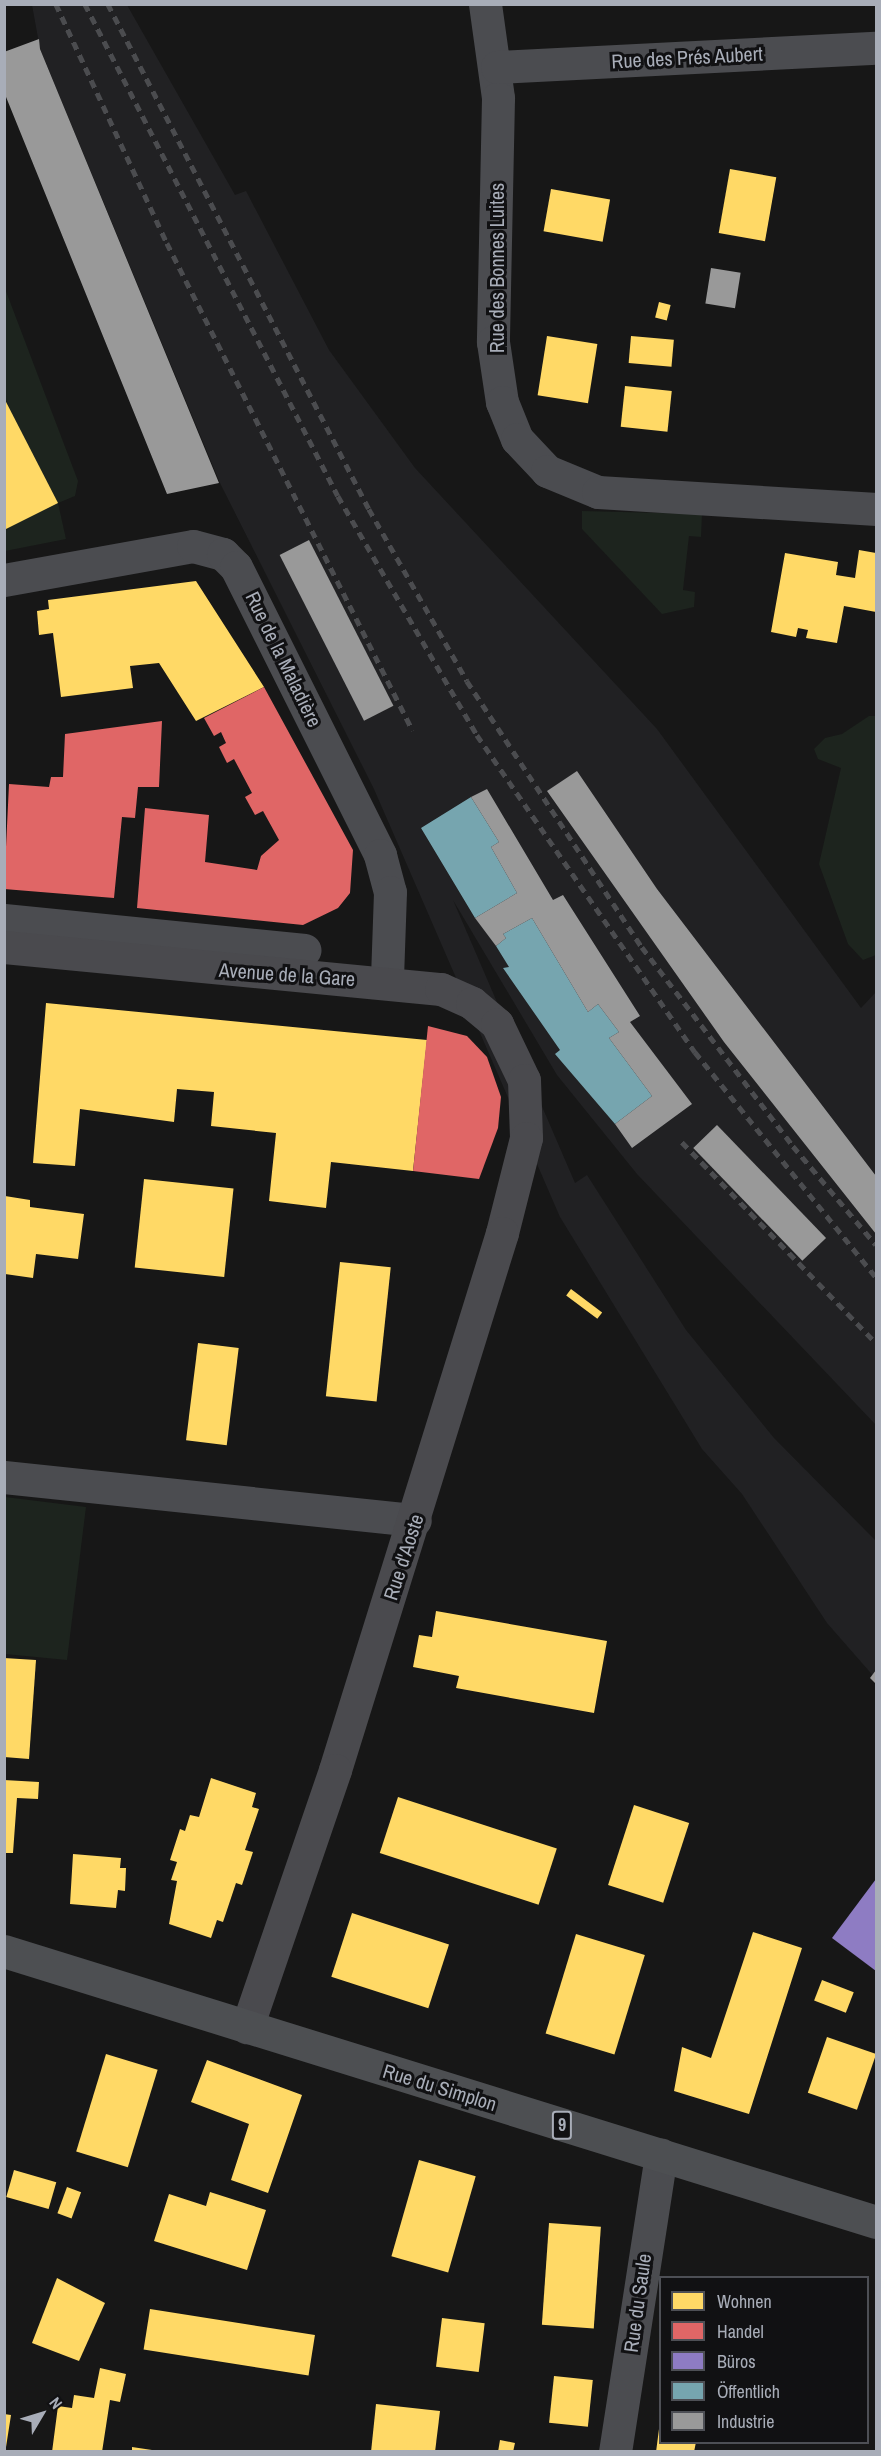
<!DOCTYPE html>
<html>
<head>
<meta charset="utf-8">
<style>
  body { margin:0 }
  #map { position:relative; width:881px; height:2456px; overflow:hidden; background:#171717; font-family:"Archivo Narrow",sans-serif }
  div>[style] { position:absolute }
  .built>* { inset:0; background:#212123 }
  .green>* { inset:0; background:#1d241e }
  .homes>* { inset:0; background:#ffd966; transform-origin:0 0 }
  .shops>* { inset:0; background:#e06666 }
  .offices>* { inset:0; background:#8e7cc3 }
  .public>* { inset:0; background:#76a5af }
  .industry>* { inset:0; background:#999; transform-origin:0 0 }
  .street>* { height:33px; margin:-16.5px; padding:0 16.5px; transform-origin:16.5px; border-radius:16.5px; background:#4b4c50 }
  .secondary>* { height:33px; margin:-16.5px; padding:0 16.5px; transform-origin:16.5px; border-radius:16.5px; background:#4a4a4e }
  .primary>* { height:33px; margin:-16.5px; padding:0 16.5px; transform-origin:16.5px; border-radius:16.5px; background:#4d4f52 }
  .rail>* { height:4.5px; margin-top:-2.25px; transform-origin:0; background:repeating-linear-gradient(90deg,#4b4c4f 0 8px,transparent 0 14px) }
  span { translate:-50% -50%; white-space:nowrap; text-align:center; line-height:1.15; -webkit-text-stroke:6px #111113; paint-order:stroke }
  .shield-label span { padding:2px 4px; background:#111113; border:2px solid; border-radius:4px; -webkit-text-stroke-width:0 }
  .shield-label { font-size:18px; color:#a8adb8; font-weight:700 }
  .street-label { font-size:20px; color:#a8adb8 }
  .frame { position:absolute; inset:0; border:6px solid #a8adb8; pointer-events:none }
  .legend { position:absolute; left:659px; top:2276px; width:210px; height:168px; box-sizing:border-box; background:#111113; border:2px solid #4d4f55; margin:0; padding:8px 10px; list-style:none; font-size:18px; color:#a8adb8 }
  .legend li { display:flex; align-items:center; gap:12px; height:30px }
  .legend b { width:30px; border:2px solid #4d4f55 }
  .north { position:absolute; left:12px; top:2384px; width:60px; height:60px; -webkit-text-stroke:4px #111113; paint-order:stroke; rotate:52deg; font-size:16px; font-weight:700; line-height:24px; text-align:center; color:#a8adb8 }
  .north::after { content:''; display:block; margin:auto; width:21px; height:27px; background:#a8adb8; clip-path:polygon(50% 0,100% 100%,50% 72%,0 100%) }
</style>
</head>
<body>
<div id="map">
  <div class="built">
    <div style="clip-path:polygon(32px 5px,127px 5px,235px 195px,246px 191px,329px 350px,415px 468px,657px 729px,861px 1008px,876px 992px,876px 1425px,637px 1174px,557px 1075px,453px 900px,575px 1183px,587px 1175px,686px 1330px,774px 1438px,876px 1541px,876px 1679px,827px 1623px,742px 1494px,702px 1449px,560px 1217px,374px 789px,220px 483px,40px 49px)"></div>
  </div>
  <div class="green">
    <div style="clip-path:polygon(4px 286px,78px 481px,75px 496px,58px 503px,66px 539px,5px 551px)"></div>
    <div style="clip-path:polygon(582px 511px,702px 514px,701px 537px,689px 536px,683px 590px,695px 592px,694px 607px,662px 614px,582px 529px)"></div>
    <div style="clip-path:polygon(869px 716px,876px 716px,876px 955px,863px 960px,848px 944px,819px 864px,841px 768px,818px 759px,814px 749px,825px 738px,842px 734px)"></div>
    <div style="clip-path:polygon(5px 1497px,86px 1507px,67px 1660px,5px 1654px)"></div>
  </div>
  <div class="homes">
    <div style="left:730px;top:169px;width:47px;height:65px;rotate:10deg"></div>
    <div style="left:551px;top:189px;width:60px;height:43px;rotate:10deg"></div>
    <div style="left:659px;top:302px;width:12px;height:16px;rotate:14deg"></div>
    <div style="left:547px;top:336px;width:51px;height:60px;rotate:9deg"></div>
    <div style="left:631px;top:336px;width:43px;height:27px;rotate:5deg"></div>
    <div style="left:625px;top:386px;width:47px;height:41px;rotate:6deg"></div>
    <div style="clip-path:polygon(4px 398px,58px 503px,4px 530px)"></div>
    <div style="clip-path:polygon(859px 550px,876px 553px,876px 612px,844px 606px,837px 643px,806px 638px,808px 630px,798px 628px,796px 637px,771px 632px,785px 553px,838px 562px,836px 575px,855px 578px)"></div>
    <div style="clip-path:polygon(196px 581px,264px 687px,196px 721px,159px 663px,130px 666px,133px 688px,61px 697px,53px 633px,39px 635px,37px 611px,49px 609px,48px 600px)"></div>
    <div style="clip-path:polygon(46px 1003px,427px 1040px,413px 1171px,331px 1162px,326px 1208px,269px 1201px,276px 1133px,211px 1126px,214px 1092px,177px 1089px,174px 1122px,80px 1109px,75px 1166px,33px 1163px)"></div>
    <div style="left:144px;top:1179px;width:90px;height:89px;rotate:6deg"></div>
    <div style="clip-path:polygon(5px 1196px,30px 1200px,30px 1207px,84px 1214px,78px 1259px,36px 1254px,33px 1278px,5px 1274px)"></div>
    <div style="left:340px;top:1262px;width:51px;height:135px;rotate:6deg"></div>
    <div style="left:571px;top:1289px;width:39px;height:8px;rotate:37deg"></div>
    <div style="left:198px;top:1343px;width:41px;height:98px;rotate:7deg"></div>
    <div style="clip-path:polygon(436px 1611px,607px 1641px,594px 1713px,456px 1688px,459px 1676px,413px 1667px,419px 1635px,432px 1637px)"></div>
    <div style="clip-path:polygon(4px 1658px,36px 1660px,29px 1759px,4px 1757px)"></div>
    <div style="clip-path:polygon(211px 1778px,256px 1793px,252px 1807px,259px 1809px,245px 1850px,253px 1852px,242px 1885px,236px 1883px,223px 1922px,217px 1920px,211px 1938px,169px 1924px,177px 1881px,171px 1880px,177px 1862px,170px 1860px,180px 1829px,185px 1831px,190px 1815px,199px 1817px)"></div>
    <div style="clip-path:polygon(4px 1780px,39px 1782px,38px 1799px,17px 1798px,13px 1853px,4px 1853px)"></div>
    <div style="left:398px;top:1797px;width:167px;height:59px;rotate:18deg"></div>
    <div style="left:634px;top:1805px;width:58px;height:84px;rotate:18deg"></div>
    <div style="clip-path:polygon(73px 1854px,121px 1858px,120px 1868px,126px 1868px,125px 1891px,118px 1890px,116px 1908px,70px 1904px)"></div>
    <div style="left:352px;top:1913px;width:102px;height:67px;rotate:18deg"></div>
    <div style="clip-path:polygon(753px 1932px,802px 1948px,749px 2114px,674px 2091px,682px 2047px,711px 2058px)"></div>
    <div style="left:576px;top:1934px;width:72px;height:104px;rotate:17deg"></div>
    <div style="left:822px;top:1980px;width:34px;height:22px;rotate:21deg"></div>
    <div style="left:827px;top:2037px;width:52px;height:59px;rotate:19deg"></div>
    <div style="left:106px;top:2054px;width:54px;height:102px;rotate:17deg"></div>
    <div style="clip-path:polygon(207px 2060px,302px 2095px,268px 2193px,231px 2180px,249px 2124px,191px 2102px)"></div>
    <div style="left:419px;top:2160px;width:59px;height:100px;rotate:16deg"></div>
    <div style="left:14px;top:2170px;width:44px;height:28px;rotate:16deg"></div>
    <div style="left:67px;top:2187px;width:15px;height:28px;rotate:20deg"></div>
    <div style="clip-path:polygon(210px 2192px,266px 2210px,247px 2270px,154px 2241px,169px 2194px,206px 2206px)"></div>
    <div style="left:549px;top:2223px;width:52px;height:102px;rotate:4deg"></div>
    <div style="clip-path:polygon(57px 2278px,105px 2303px,79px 2361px,32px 2343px)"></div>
    <div style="left:150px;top:2309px;width:167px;height:41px;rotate:9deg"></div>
    <div style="left:442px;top:2318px;width:43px;height:49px;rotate:7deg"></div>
    <div style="clip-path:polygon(100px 2368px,126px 2374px,120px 2402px,110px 2400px,102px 2452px,52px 2452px,58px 2406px,72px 2408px,74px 2395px,94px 2398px)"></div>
    <div style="left:554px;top:2376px;width:39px;height:47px;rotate:6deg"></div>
    <div style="clip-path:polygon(376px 2404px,440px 2411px,435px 2452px,371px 2452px)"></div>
    <div style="clip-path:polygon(4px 2414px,11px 2415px,6px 2447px,4px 2447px)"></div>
    <div style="clip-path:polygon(659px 2429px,660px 2442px,696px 2442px,694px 2452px,656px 2452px)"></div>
    <div style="clip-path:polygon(500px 2440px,515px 2443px,513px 2452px,498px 2452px)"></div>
    <div style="clip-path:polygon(132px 2447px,152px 2450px,152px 2452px,132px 2452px)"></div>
  </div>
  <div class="shops">
    <div style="clip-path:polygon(264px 687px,353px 850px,350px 893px,338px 908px,303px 925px,137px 908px,145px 808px,209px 815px,205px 862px,257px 870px,261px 856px,279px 840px,263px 811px,255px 815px,245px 797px,252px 793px,234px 759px,227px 763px,219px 747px,226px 743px,221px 732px,214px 736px,204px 718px)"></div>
    <div style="clip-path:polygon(162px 721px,159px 787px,138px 787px,135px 818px,122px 817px,114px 898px,4px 889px,9px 784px,49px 787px,51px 777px,63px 777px,65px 734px)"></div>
    <div style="clip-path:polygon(428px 1026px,467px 1036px,487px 1057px,501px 1097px,498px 1128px,479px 1179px,413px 1171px)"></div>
  </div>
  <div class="offices">
    <div style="clip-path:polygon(876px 1879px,876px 1971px,832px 1938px)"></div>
  </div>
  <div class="public">
    <div style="clip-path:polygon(471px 797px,499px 842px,491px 847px,517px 893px,475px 918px,421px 828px)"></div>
    <div style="clip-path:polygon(532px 918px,588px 1012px,598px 1004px,619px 1032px,609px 1038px,652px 1096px,615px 1124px,555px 1054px,560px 1050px,503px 968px,509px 967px,496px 946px,506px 938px,503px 934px)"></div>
  </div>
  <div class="industry">
    <div style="clip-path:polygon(39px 39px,40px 49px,219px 483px,167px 494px,4px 92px,4px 52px)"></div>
    <div style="left:711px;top:268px;width:30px;height:36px;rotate:9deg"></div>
    <div style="left:309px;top:540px;width:186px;height:33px;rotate:63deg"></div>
    <div style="clip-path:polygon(577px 771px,657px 889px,876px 1176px,876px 1234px,724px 1042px,547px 791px)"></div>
    <div style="clip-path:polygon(487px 789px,553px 900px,563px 895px,640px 1016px,630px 1022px,692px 1104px,632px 1148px,615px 1124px,652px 1096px,609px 1038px,619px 1032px,598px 1004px,588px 1012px,532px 918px,503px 934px,506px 938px,496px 946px,475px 918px,517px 893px,491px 847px,499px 842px,471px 797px)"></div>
    <div style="left:717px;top:1125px;width:157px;height:33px;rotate:46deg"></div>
    <div style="clip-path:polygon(876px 1670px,876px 1684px,870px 1678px)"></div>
  </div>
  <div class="street">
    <div style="left:485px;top:4px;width:95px;rotate:82.1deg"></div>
    <div style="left:498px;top:98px;width:244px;rotate:91.2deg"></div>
    <div style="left:493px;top:342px;width:61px;rotate:81.5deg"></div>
    <div style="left:502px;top:402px;width:40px;rotate:68deg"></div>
    <div style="left:517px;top:439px;width:44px;rotate:46.8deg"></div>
    <div style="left:547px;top:471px;width:55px;rotate:22.4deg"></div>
    <div style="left:598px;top:492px;width:279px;rotate:3.5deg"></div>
    <div style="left:497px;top:67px;width:379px;rotate:-2.9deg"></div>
    <div style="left:4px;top:580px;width:192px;rotate:-10.2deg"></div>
    <div style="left:193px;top:546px;width:31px;rotate:15deg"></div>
    <div style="left:223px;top:554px;width:18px;rotate:45deg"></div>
    <div style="left:236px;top:567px;width:322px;rotate:63.4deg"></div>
    <div style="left:380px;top:855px;width:38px;rotate:75deg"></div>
    <div style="left:390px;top:892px;width:88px;rotate:92deg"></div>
    <div style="left:4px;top:920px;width:302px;rotate:5.7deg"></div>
    <div style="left:4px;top:1477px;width:413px;rotate:6deg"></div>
    <div style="left:615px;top:2452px;width:301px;rotate:-81.2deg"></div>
  </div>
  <div class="secondary">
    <div style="left:4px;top:947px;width:439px;rotate:5.5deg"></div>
    <div style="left:441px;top:989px;width:34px;rotate:24deg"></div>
    <div style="left:472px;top:1003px;width:33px;rotate:40deg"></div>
    <div style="left:497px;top:1024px;width:62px;rotate:64.3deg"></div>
    <div style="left:524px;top:1080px;width:58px;rotate:88deg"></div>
    <div style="left:526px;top:1138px;width:98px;rotate:104.2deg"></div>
    <div style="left:502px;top:1233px;width:562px;rotate:107.28deg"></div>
    <div style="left:335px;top:1770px;width:272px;rotate:108.9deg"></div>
  </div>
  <div class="primary">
    <div style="left:4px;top:1951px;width:913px;rotate:17.26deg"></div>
  </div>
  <div class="rail">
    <div style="left:56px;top:4px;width:264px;rotate:65.1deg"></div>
    <div style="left:167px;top:243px;width:546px;rotate:63.25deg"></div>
    <div style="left:85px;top:4px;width:553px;rotate:62.79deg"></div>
    <div style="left:338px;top:496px;width:276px;rotate:59.8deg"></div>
    <div style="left:477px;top:735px;width:385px;rotate:55.5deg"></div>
    <div style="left:695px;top:1052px;width:289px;rotate:51.2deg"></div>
    <div style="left:108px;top:4px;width:568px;rotate:62.67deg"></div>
    <div style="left:369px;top:509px;width:198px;rotate:60.3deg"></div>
    <div style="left:467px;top:681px;width:318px;rotate:56.7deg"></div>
    <div style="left:642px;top:947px;width:250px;rotate:52.8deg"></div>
    <div style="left:793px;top:1146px;width:129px;rotate:50deg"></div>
    <div style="left:682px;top:1142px;width:279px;rotate:46deg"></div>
  </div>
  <div class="shield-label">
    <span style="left:562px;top:2125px">9</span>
  </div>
  <div class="street-label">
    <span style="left:687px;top:57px;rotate:-3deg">Rue des Prés Aubert</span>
    <span style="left:496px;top:268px;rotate:-90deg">Rue des Bonnes Luites</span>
    <span style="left:284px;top:659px;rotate:64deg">Rue de la Maladière</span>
    <span style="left:287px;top:974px;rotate:4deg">Avenue de la Gare</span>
    <span style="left:403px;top:1557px;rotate:-72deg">Rue d'Aoste</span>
    <span style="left:440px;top:2087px;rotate:17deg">Rue du Simplon</span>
    <span style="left:637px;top:2303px;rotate:-82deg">Rue du Saule</span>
  </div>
  <div class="frame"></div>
  <ul class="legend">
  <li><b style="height:16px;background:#ffd966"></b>Wohnen</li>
  <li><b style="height:16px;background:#e06666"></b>Handel</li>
  <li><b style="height:16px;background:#8e7cc3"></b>Büros</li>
  <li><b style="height:16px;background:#76a5af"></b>Öffentlich</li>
  <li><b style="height:16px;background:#999"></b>Industrie</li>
  </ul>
  <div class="north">N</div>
</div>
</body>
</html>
